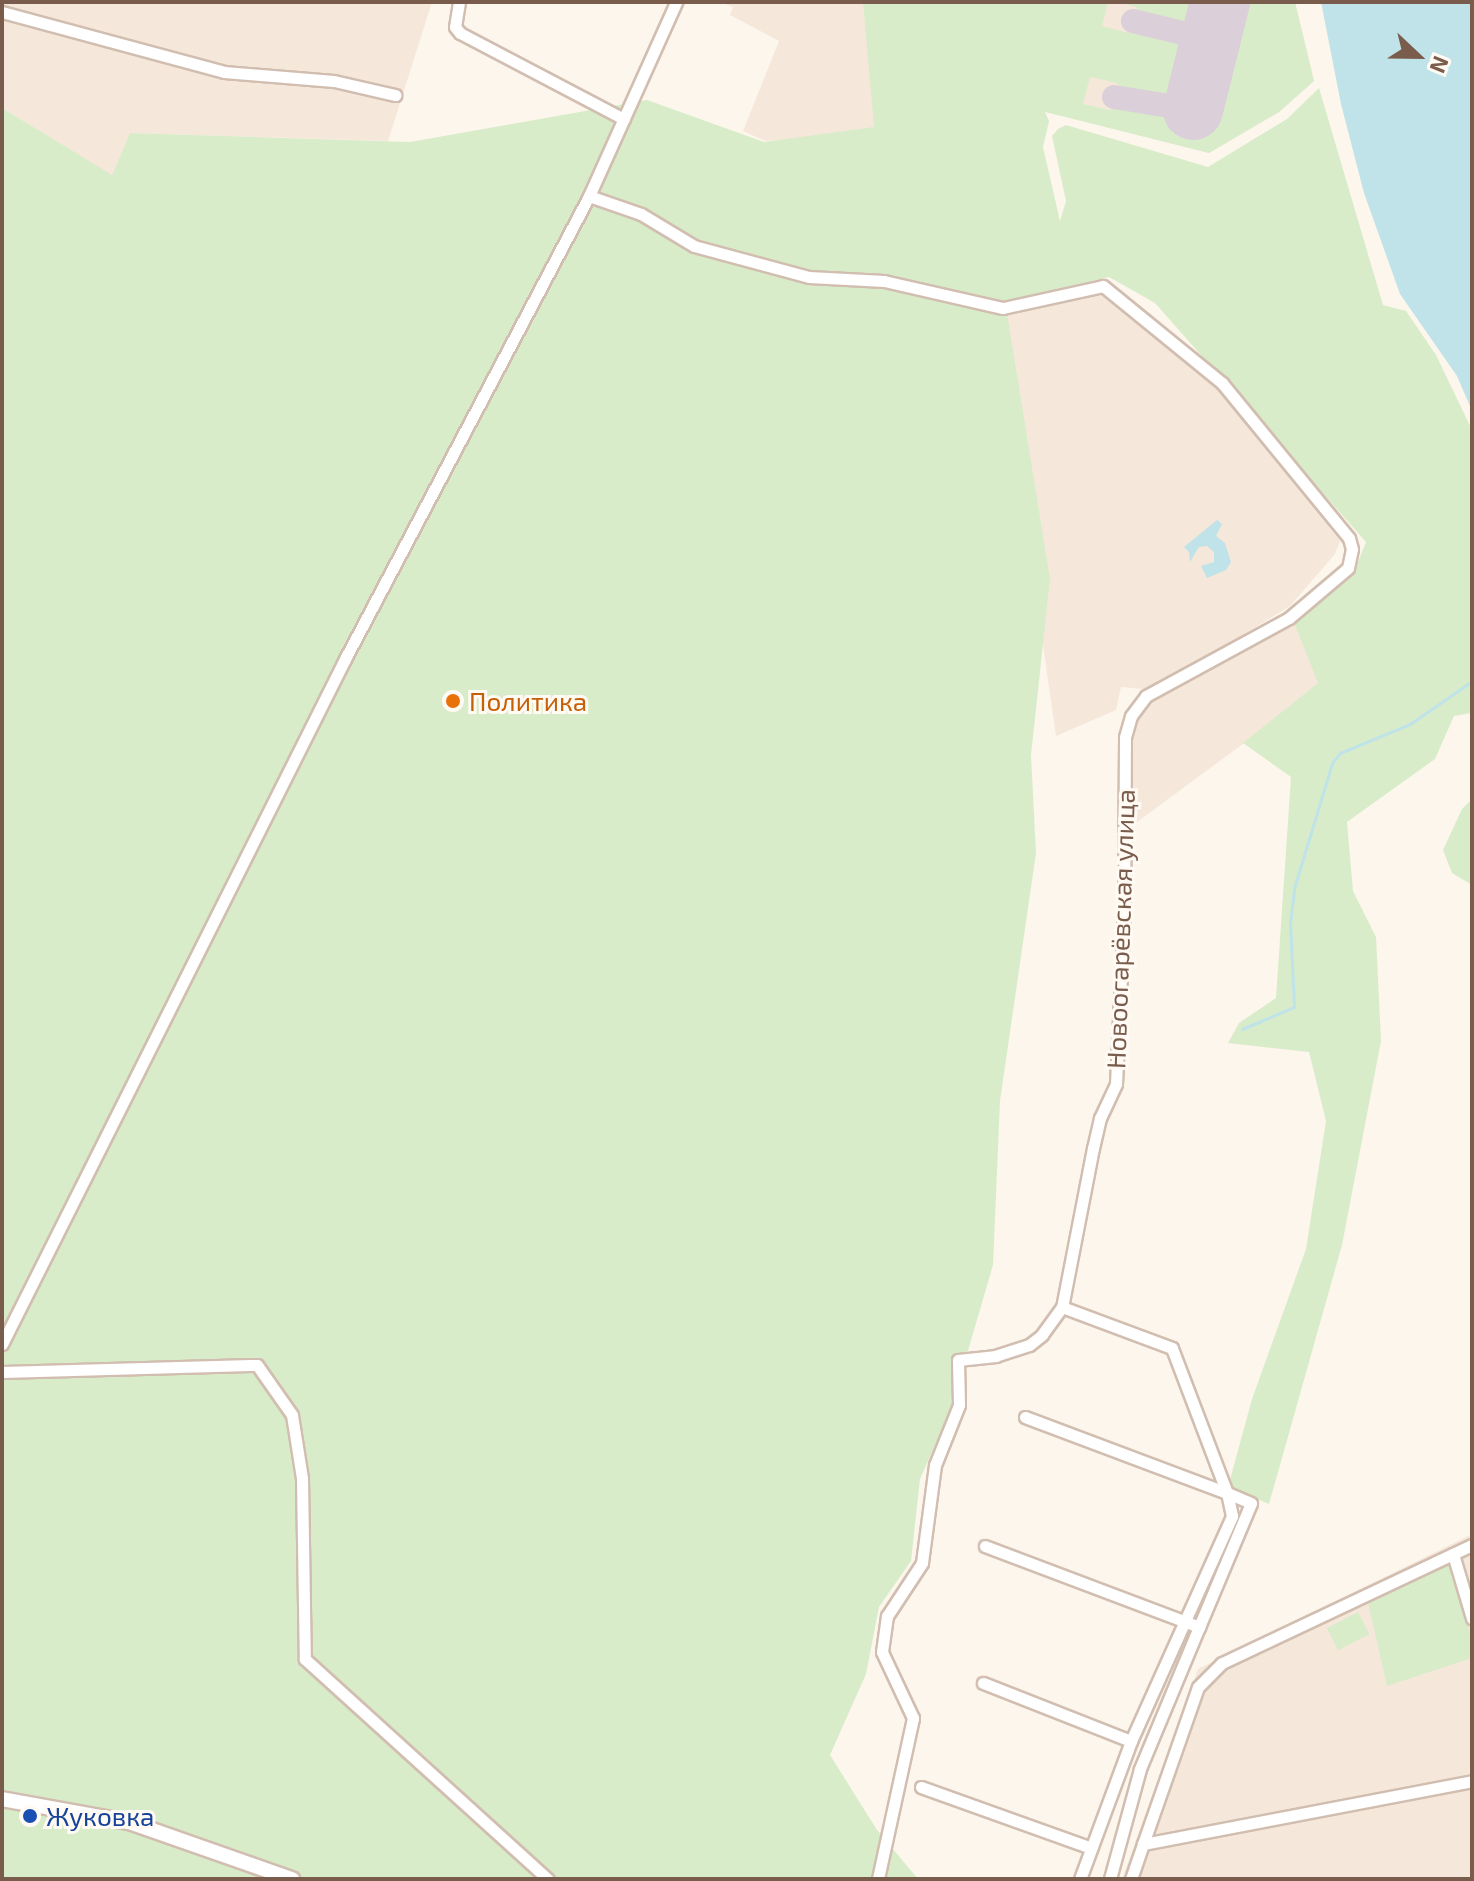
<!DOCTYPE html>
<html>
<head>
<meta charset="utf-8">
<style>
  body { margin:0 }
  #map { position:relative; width:1474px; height:1881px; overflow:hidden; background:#fdf6ec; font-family:"Exo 2",sans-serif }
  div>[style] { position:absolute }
  .residential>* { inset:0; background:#f5e8da }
  .green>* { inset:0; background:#d8ecc9; transform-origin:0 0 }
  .water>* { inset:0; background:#bfe3e8 }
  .stream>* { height:3px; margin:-1.5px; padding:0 1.5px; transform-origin:1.5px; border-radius:1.5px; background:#bfe3e8 }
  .taxiway>* { height:24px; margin:-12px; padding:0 12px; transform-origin:12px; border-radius:12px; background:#dbcfda }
  .runway>* { height:60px; margin:-30px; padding:0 30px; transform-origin:30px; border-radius:30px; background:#dbcfda }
  .roads { filter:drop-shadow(2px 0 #d1beb0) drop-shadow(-2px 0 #d1beb0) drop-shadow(0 2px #d1beb0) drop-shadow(0 -2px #d1beb0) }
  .street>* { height:11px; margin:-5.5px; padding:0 5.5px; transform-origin:5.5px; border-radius:5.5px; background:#fff }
  .secondary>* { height:14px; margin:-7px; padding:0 7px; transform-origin:7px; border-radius:7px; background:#fff }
  .dots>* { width:22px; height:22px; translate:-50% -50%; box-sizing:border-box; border:4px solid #fffaf3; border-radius:50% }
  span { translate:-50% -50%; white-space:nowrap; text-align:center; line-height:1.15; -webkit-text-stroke:6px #fffaf3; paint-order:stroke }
  .food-label { font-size:26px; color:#c56008 }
  .left { translate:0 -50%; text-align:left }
  .street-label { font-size:26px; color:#7a5c4d }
  .transit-label { font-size:26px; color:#164399 }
  .frame { position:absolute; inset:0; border:4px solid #7a5c4d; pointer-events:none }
  .north { position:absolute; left:1378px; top:16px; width:80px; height:80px; -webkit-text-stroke:6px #fffaf3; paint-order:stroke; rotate:112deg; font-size:22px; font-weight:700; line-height:32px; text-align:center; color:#7a5c4d }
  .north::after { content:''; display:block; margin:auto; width:28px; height:36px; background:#7a5c4d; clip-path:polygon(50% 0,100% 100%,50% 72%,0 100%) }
</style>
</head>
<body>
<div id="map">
  <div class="residential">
    <div style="clip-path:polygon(2px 2px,432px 2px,388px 141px,130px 133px,112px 176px,2px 108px)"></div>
    <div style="clip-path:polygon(720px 2px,874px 2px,878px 132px,765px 141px,743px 131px,779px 41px,730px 15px,733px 7px)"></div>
    <div style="clip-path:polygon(1052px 2px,1295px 2px,1314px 81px,1279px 112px,1209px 153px,1045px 111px)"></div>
    <div style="clip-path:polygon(1099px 294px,1219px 391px,1340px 541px,1335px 554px,1290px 606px,1152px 690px,1121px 687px,1116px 710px,1056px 736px,996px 317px)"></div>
    <div style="clip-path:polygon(1351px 565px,1386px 654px,1320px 687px,1129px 828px,1126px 742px,1147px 702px,1293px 620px)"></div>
    <div style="clip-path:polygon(1472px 1534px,1472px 1879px,1122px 1879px,1198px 1669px)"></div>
  </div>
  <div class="green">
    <div style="clip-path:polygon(863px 2px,1108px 2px,1102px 26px,1129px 33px,1139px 28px,1177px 37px,1185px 51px,1175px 89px,1163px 99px,1124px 92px,1117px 83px,1090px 77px,1083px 104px,1110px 110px,1121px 104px,1211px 122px,1242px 2px,1295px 2px,1314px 81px,1279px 112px,1209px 153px,1045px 112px,1049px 121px,1043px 147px,1060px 221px,1066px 201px,1052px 136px,1058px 129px,1066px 125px,1208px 167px,1287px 119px,1319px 88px,1383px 305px,1406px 311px,1436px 355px,1472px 430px,1472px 713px,1454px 716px,1435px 759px,1347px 822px,1353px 891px,1376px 937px,1381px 1041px,1342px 1245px,1269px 1504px,1228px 1487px,1252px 1399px,1306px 1249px,1326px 1121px,1309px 1052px,1228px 1043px,1239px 1023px,1276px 998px,1291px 777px,1243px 743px,1318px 683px,1293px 620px,1354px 572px,1366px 542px,1155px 303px,1109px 277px,1005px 301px,1050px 579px,1031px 755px,1036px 853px,1000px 1101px,993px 1265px,951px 1409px,920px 1479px,911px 1561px,879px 1607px,866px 1674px,830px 1755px,877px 1830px,918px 1879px,2px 1879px,2px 108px,112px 175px,130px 133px,410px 142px,647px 100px,764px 142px,874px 127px)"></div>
    <div style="clip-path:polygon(1117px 2px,1198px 2px,1194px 16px,1182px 26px,1142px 17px,1136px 7px)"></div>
    <div style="clip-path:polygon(1472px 799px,1472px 885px,1452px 873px,1443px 850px,1462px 809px)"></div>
    <div style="clip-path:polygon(1448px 1563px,1472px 1639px,1472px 1658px,1387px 1686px,1368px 1603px)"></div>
    <div style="left:1358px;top:1612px;width:25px;height:35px;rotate:63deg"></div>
  </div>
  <div class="water">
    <div style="clip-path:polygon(1321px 2px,1472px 2px,1472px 411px,1457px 376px,1400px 294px,1364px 193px,1341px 104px)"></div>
    <div style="clip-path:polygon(1217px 520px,1222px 524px,1216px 536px,1225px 543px,1231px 562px,1226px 570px,1207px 578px,1201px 566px,1214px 562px,1214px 552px,1207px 546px,1199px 547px,1190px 562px,1189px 552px,1184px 547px)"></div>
  </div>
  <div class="stream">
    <div style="left:1242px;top:1029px;width:56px;rotate:-22.9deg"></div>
    <div style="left:1294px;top:1007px;width:84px;rotate:-92.7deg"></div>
    <div style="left:1290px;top:923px;width:38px;rotate:-83deg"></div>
    <div style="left:1295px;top:885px;width:127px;rotate:-73.1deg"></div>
    <div style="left:1332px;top:763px;width:13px;rotate:-51deg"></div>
    <div style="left:1340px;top:753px;width:76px;rotate:-22.5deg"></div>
    <div style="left:1410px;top:724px;width:75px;rotate:-34.7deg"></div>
  </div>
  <div class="taxiway">
    <div style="left:1133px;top:21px;width:80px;rotate:13.7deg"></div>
    <div style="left:1114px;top:97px;width:80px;rotate:9.3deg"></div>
  </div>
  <div class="runway">
    <div style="left:1193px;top:110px;width:111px;rotate:-76deg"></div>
  </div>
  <div class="roads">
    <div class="street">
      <div style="left:459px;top:2px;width:25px;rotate:99deg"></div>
      <div style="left:455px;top:27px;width:8px;rotate:50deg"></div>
      <div style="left:460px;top:33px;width:185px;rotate:27.7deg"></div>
      <div style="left:2px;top:12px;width:230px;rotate:15.1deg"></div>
      <div style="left:224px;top:72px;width:110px;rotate:4.7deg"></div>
      <div style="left:334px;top:81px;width:63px;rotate:12.9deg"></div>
      <div style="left:589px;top:196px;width:55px;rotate:19.1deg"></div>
      <div style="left:641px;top:214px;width:62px;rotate:31.1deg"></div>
      <div style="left:694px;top:246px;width:119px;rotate:15.1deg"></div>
      <div style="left:809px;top:277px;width:75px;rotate:3.1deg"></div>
      <div style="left:884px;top:281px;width:122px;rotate:12.8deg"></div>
      <div style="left:1003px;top:308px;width:102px;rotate:-12.4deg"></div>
      <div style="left:1103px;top:286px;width:154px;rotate:39.2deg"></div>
      <div style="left:1222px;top:383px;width:200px;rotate:50.7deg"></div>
      <div style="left:1349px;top:538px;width:11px;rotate:75deg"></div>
      <div style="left:1352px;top:549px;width:19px;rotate:102deg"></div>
      <div style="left:1348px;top:568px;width:77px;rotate:139.7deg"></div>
      <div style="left:1289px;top:618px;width:163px;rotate:151.4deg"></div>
      <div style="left:1146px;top:696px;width:25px;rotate:127deg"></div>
      <div style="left:1131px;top:716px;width:22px;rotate:106deg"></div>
      <div style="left:1125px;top:737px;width:171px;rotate:90.3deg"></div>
      <div style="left:1124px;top:908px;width:176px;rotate:92.6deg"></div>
      <div style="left:1116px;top:1084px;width:38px;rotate:115deg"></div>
      <div style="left:1100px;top:1118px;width:31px;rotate:103deg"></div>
      <div style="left:1093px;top:1148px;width:162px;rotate:101deg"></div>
      <div style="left:1062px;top:1307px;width:34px;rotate:126deg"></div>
      <div style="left:1042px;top:1335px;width:16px;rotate:142deg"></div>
      <div style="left:1029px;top:1345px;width:35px;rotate:162deg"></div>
      <div style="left:996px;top:1356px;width:38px;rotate:174deg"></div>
      <div style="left:958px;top:1360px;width:45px;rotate:88.7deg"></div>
      <div style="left:959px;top:1405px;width:65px;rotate:111.8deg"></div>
      <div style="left:935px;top:1465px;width:99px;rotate:97.6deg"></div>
      <div style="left:922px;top:1563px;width:64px;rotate:123.4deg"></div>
      <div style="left:887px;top:1616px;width:36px;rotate:98deg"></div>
      <div style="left:882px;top:1652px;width:73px;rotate:64.8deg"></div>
      <div style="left:913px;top:1718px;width:165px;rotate:102.3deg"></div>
      <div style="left:2px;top:1344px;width:766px;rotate:-63.4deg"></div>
      <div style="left:345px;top:659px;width:523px;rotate:-62.21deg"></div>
      <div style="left:589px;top:196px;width:213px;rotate:-65.8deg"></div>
      <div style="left:2px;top:1372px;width:255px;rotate:-1.6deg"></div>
      <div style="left:257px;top:1365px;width:61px;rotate:55deg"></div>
      <div style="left:292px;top:1415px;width:64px;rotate:81deg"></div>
      <div style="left:302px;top:1478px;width:181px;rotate:89.1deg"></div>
      <div style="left:305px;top:1659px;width:328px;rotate:42.2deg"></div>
      <div style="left:1025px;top:1417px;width:216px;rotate:20.6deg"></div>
      <div style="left:1227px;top:1493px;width:155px;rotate:-110.8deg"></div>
      <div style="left:1172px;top:1348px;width:117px;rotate:-159.6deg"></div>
      <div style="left:985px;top:1546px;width:229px;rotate:20.7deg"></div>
      <div style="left:1199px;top:1627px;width:154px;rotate:112.6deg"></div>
      <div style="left:1140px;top:1769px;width:114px;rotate:105.3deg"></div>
      <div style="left:1453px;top:1554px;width:67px;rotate:73.5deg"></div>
      <div style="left:1199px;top:1627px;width:134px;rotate:-67.2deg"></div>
      <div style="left:1251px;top:1503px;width:26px;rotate:-157deg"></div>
      <div style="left:983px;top:1683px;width:159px;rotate:21.4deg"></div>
      <div style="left:921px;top:1787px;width:181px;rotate:19.7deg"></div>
      <div style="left:1143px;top:1844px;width:166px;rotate:-70.7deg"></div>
      <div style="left:1198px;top:1687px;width:34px;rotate:-45deg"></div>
      <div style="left:1222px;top:1663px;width:276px;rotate:-25.3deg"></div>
      <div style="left:1080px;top:1879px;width:147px;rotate:-69.7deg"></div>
      <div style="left:1131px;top:1741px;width:247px;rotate:-65.8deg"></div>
      <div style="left:1232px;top:1516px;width:24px;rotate:-102deg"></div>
      <div style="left:1131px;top:1879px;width:37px;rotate:-71deg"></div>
      <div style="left:1143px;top:1844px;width:335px;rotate:-10.8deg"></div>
    </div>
    <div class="secondary">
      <div style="left:2px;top:1799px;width:129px;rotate:10.3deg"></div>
      <div style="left:129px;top:1822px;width:173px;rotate:19.3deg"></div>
    </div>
  </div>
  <div class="dots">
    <div style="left:453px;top:701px;background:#e8710a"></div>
    <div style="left:30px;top:1816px;background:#1a4fb4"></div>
  </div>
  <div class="food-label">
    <span class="left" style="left:469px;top:701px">Политика</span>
  </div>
  <div class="street-label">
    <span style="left:1120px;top:929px;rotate:-88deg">Новоогарёвская улица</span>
  </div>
  <div class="transit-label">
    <span class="left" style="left:46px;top:1816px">Жуковка</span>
  </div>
  <div class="frame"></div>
  <div class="north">N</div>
</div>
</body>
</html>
